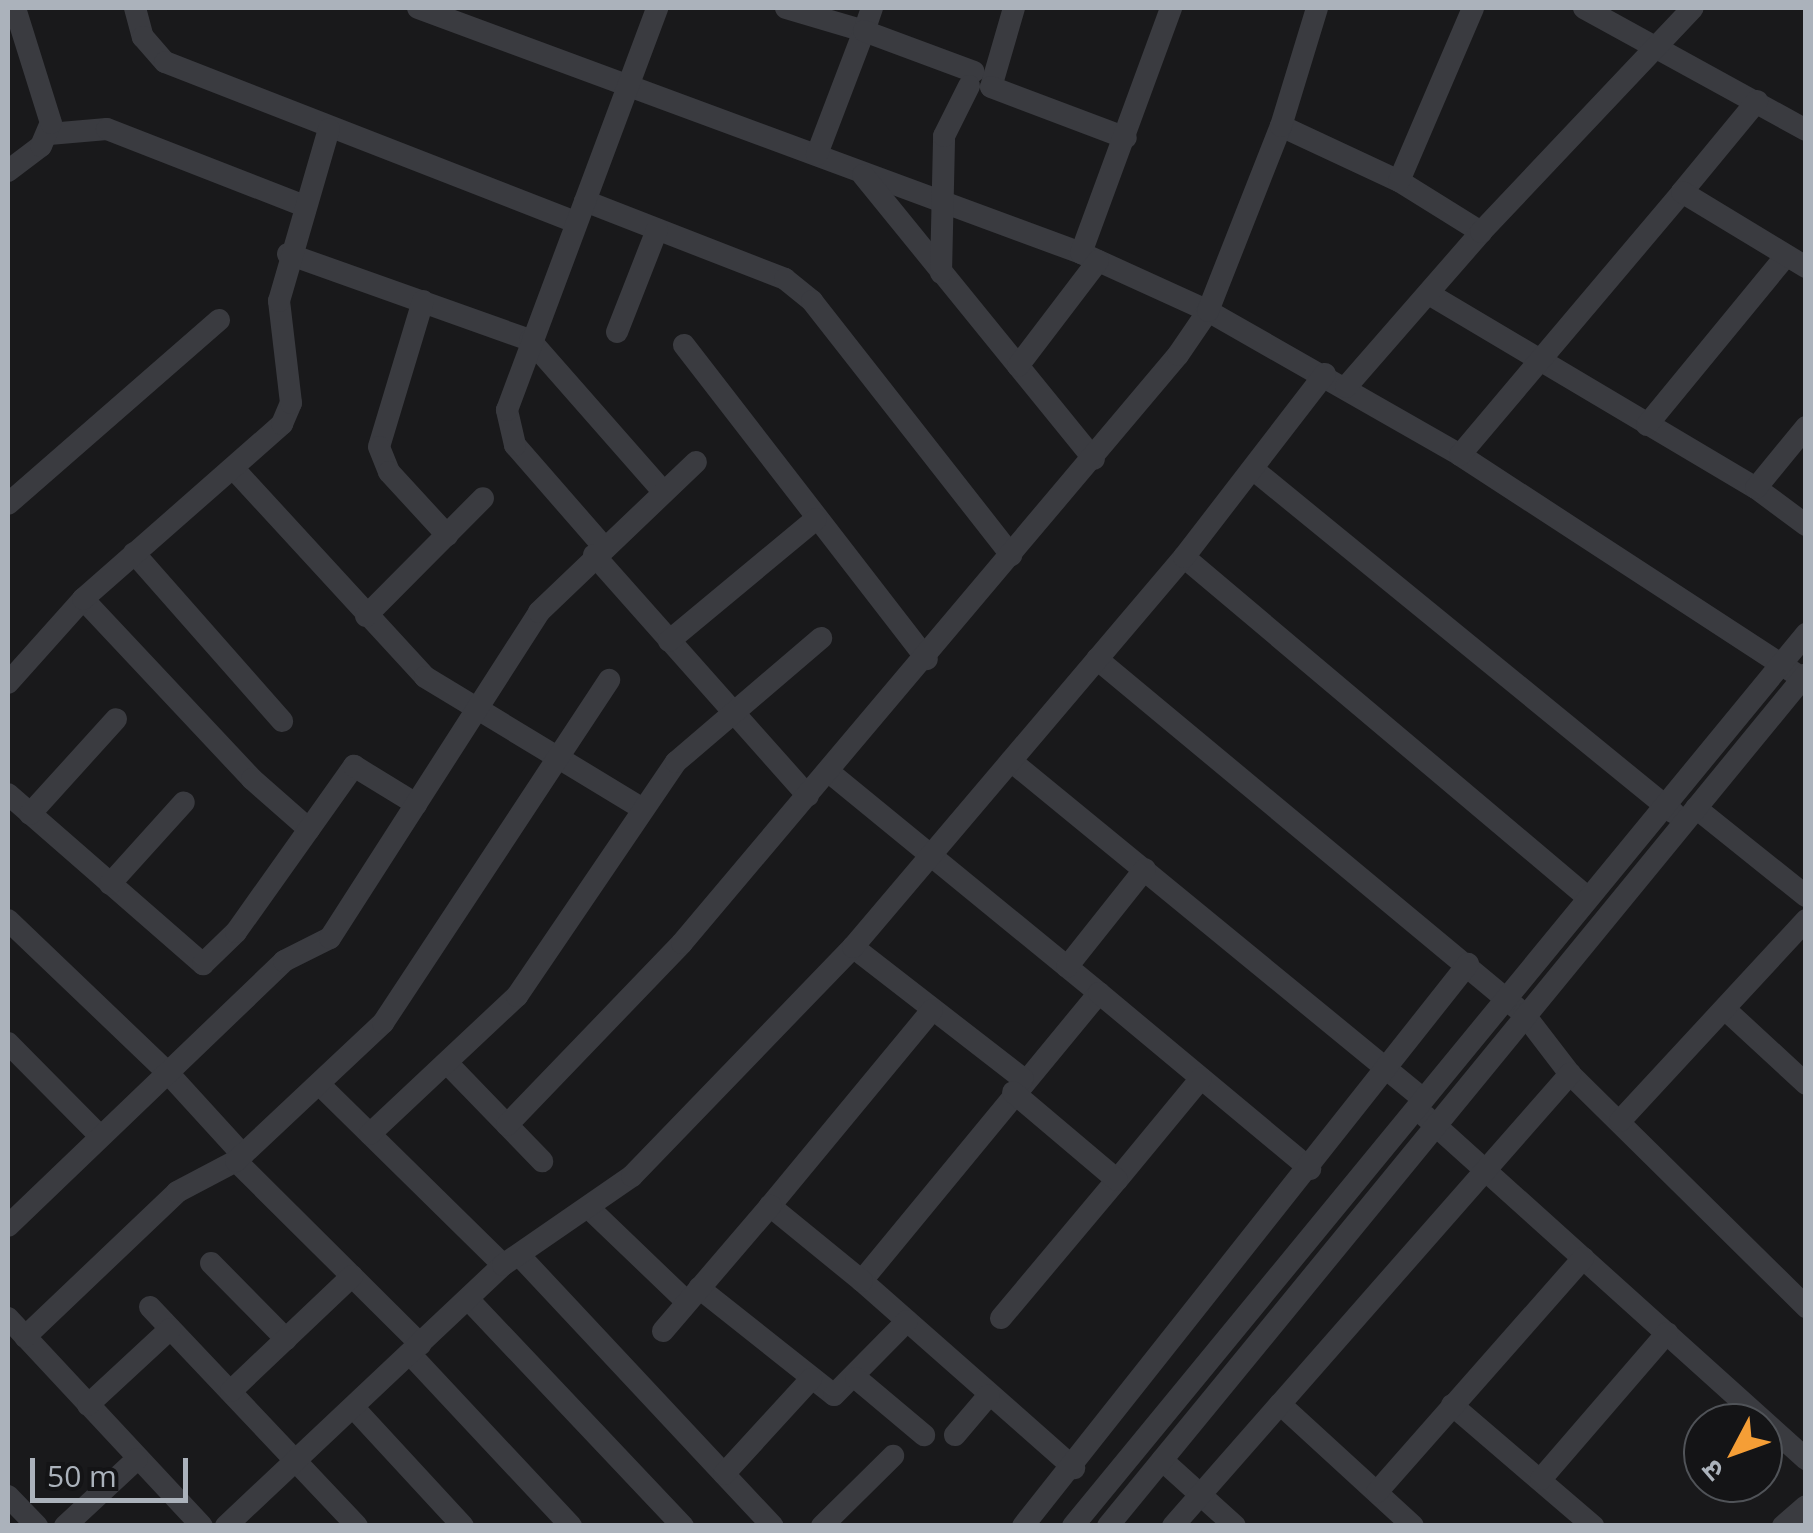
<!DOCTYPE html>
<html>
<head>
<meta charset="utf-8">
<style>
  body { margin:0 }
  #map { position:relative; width:1813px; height:1533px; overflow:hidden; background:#19191b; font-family:"Open Sans","Noto Sans Devanagari",sans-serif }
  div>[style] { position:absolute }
  .minor>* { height:22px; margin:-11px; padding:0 11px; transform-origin:11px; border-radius:11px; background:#3a3b40 }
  span { translate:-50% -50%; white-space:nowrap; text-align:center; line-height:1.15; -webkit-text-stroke:8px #141416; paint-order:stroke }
  .frame { position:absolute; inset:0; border:10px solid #abb2bb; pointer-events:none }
  .north { position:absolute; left:1683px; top:1403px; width:100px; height:100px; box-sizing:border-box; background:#141416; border:2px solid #505358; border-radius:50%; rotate:229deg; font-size:28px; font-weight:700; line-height:40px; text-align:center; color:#abb2bb }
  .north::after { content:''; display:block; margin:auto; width:35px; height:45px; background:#f59e36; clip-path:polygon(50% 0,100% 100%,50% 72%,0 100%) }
  .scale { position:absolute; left:30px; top:1458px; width:158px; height:45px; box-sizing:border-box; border:5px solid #abb2bb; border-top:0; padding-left:12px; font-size:30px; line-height:35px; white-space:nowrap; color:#abb2bb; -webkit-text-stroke:8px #141416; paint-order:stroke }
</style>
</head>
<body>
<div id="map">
  <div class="minor">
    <div style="left:135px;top:8px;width:30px;rotate:75deg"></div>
    <div style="left:143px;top:37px;width:33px;rotate:49deg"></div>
    <div style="left:165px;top:62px;width:441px;rotate:21.3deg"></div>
    <div style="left:418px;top:8px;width:707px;rotate:20.28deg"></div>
    <div style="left:1081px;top:253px;width:140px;rotate:24.5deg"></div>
    <div style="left:1208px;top:311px;width:290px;rotate:29.7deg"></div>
    <div style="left:1460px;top:455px;width:408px;rotate:33.1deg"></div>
    <div style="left:786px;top:8px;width:81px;rotate:16.4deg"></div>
    <div style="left:864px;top:31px;width:132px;rotate:110.9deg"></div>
    <div style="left:872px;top:8px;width:24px;rotate:109deg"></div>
    <div style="left:864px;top:31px;width:117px;rotate:20.4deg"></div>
    <div style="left:1014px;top:8px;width:82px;rotate:106.2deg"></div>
    <div style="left:991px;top:87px;width:144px;rotate:20.7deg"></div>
    <div style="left:1584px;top:8px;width:253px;rotate:28.8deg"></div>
    <div style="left:1281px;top:126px;width:130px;rotate:25deg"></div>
    <div style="left:1399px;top:181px;width:97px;rotate:31.9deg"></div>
    <div style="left:49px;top:134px;width:58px;rotate:-4.9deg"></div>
    <div style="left:107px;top:129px;width:212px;rotate:21.3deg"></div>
    <div style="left:8px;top:171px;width:41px;rotate:-37.1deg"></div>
    <div style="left:41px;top:146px;width:25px;rotate:-67deg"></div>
    <div style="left:51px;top:123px;width:121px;rotate:-107.4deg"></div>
    <div style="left:863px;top:175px;width:366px;rotate:50.9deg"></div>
    <div style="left:1399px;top:181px;width:188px;rotate:-66.8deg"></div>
    <div style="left:1682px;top:192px;width:118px;rotate:-50.5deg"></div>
    <div style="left:585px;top:201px;width:215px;rotate:21.3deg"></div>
    <div style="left:785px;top:279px;width:35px;rotate:39deg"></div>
    <div style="left:812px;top:301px;width:323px;rotate:51.9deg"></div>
    <div style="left:1081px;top:253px;width:261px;rotate:-69.8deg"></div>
    <div style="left:288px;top:254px;width:257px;rotate:19.6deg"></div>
    <div style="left:530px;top:340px;width:200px;rotate:48.7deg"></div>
    <div style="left:941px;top:273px;width:137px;rotate:-88.7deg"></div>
    <div style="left:944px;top:136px;width:56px;rotate:-63.4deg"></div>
    <div style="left:1429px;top:294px;width:380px;rotate:30.7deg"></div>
    <div style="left:1756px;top:488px;width:62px;rotate:36.5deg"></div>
    <div style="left:423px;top:301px;width:152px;rotate:106.8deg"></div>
    <div style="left:379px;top:447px;width:27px;rotate:68deg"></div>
    <div style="left:389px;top:472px;width:86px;rotate:47.4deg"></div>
    <div style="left:617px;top:332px;width:110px;rotate:-68.6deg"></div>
    <div style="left:684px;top:345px;width:397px;rotate:52.3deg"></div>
    <div style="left:1018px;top:366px;width:132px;rotate:-52.7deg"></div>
    <div style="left:1346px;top:387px;width:206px;rotate:-48.9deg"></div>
    <div style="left:1481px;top:232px;width:308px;rotate:-46.6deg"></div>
    <div style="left:1647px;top:425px;width:219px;rotate:-50.6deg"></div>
    <div style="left:1460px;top:455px;width:344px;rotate:-49.8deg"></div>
    <div style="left:1682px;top:192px;width:145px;rotate:31.2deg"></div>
    <div style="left:234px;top:469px;width:282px;rotate:47.4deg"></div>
    <div style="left:425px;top:677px;width:253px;rotate:31.2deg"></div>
    <div style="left:1254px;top:470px;width:542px;rotate:39.24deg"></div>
    <div style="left:1756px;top:488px;width:79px;rotate:-50.7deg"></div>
    <div style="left:8px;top:504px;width:280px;rotate:-41.1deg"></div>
    <div style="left:603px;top:546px;width:134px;rotate:-131.1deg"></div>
    <div style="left:515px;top:445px;width:36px;rotate:-103deg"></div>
    <div style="left:507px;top:410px;width:429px;rotate:-69.5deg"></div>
    <div style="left:134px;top:553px;width:224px;rotate:48.6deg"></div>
    <div style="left:594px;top:555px;width:322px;rotate:48.4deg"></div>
    <div style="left:1184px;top:557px;width:526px;rotate:40.14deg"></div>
    <div style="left:83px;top:599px;width:247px;rotate:46.8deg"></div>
    <div style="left:252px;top:779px;width:76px;rotate:41.3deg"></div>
    <div style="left:366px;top:616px;width:166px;rotate:-45.2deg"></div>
    <div style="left:669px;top:641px;width:191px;rotate:-39.7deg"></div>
    <div style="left:1097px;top:659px;width:555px;rotate:39.74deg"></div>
    <div style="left:1524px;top:1014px;width:76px;rotate:52.5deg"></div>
    <div style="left:1570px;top:1074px;width:332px;rotate:44.6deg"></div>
    <div style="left:8px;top:683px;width:113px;rotate:-48.2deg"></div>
    <div style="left:83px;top:599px;width:265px;rotate:-41.3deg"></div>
    <div style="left:282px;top:424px;width:23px;rotate:-67deg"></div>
    <div style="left:291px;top:403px;width:103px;rotate:-96.7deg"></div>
    <div style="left:279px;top:301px;width:179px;rotate:-73.8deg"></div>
    <div style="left:1011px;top:761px;width:531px;rotate:39.35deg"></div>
    <div style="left:829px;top:772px;width:349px;rotate:39.3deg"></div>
    <div style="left:1099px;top:993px;width:373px;rotate:129.5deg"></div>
    <div style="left:862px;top:1281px;width:283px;rotate:41.4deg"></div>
    <div style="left:8px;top:794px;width:259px;rotate:41.1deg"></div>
    <div style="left:203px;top:964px;width:46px;rotate:-44.1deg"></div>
    <div style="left:236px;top:932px;width:204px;rotate:-54.6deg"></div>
    <div style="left:354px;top:766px;width:73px;rotate:31.5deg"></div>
    <div style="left:1696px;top:808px;width:141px;rotate:38.7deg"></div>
    <div style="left:30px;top:814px;width:128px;rotate:-47.8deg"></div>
    <div style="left:110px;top:884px;width:110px;rotate:-47.9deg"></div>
    <div style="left:8px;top:920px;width:221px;rotate:43.7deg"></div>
    <div style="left:168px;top:1073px;width:111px;rotate:47.6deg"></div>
    <div style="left:853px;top:947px;width:215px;rotate:37.8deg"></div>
    <div style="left:1067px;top:967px;width:125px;rotate:-51.5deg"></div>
    <div style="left:1099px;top:993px;width:275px;rotate:39.8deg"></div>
    <div style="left:1727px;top:1011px;width:108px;rotate:42.7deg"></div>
    <div style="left:8px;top:1043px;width:131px;rotate:45.3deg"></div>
    <div style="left:449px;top:1065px;width:134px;rotate:45.9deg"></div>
    <div style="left:319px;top:1084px;width:258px;rotate:44.5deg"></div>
    <div style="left:1425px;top:1116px;width:513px;rotate:42deg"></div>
    <div style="left:1620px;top:1121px;width:274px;rotate:-47.2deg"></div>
    <div style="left:507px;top:1125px;width:252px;rotate:-46.1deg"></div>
    <div style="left:682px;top:943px;width:769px;rotate:-49.85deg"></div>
    <div style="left:1178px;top:355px;width:53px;rotate:-55.7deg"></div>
    <div style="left:1208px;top:311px;width:199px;rotate:-68.5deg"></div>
    <div style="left:1281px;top:126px;width:123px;rotate:-73deg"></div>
    <div style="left:370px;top:1134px;width:202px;rotate:-43.2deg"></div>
    <div style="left:517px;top:996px;width:283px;rotate:-55.8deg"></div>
    <div style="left:676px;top:762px;width:191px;rotate:-40.5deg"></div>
    <div style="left:236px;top:1161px;width:260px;rotate:44.8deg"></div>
    <div style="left:1117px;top:1180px;width:132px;rotate:-50.5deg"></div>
    <div style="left:591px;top:1210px;width:133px;rotate:43.8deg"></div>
    <div style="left:8px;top:1226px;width:383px;rotate:-43.8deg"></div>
    <div style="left:284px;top:961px;width:51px;rotate:-26.6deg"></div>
    <div style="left:330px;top:938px;width:387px;rotate:-57.3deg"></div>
    <div style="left:539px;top:612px;width:217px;rotate:-43.7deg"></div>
    <div style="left:519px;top:1255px;width:371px;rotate:46.9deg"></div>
    <div style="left:211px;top:1263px;width:107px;rotate:45.4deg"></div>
    <div style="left:862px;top:1281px;width:119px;rotate:-140.8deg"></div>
    <div style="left:770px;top:1206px;width:254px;rotate:-50.4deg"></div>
    <div style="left:699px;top:1288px;width:172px;rotate:38.4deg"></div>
    <div style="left:834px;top:1395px;width:104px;rotate:-45.4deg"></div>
    <div style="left:468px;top:1299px;width:313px;rotate:46.6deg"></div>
    <div style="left:150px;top:1307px;width:301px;rotate:46.6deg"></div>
    <div style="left:8px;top:1318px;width:284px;rotate:47deg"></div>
    <div style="left:1001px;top:1318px;width:180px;rotate:-50deg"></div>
    <div style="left:1117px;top:1180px;width:136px;rotate:-139.8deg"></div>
    <div style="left:663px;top:1331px;width:165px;rotate:-49.4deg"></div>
    <div style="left:25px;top:1337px;width:210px;rotate:-43.6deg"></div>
    <div style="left:177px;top:1192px;width:67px;rotate:-27.7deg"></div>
    <div style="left:236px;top:1161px;width:202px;rotate:-43.2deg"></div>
    <div style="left:383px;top:1023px;width:411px;rotate:-56.6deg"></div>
    <div style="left:411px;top:1355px;width:234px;rotate:46.9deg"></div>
    <div style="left:856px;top:1378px;width:89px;rotate:40deg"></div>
    <div style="left:231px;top:1391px;width:167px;rotate:-43.5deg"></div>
    <div style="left:1280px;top:1404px;width:180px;rotate:42.5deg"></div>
    <div style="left:88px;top:1405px;width:112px;rotate:-42.8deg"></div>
    <div style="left:1452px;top:1405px;width:186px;rotate:40.6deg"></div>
    <div style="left:353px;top:1407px;width:162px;rotate:47.3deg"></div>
    <div style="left:955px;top:1435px;width:52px;rotate:-49.6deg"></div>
    <div style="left:1162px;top:1460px;width:98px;rotate:42.1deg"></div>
    <div style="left:724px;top:1474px;width:129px;rotate:-47.5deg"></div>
    <div style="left:1541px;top:1479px;width:193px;rotate:-49.2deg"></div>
    <div style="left:1377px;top:1492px;width:312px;rotate:-48.6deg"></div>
    <div style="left:8px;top:1496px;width:42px;rotate:46deg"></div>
    <div style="left:65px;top:1526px;width:98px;rotate:-42.9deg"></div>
    <div style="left:226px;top:1526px;width:381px;rotate:-43.3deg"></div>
    <div style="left:503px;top:1265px;width:157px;rotate:-34.6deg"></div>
    <div style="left:632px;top:1176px;width:318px;rotate:-46deg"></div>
    <div style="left:853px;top:947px;width:512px;rotate:-49.68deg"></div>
    <div style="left:1184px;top:557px;width:231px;rotate:-52.4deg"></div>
    <div style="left:822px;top:1526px;width:100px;rotate:-44.6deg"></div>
    <div style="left:1023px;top:1526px;width:717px;rotate:-51.63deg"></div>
    <div style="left:1073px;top:1526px;width:1155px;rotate:-50.59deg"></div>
    <div style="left:1108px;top:1526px;width:1101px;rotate:-50.67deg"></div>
    <div style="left:1173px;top:1526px;width:602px;rotate:-48.71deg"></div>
    <div style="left:1783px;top:1526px;width:30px;rotate:-41deg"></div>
  </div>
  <div class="frame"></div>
  <div class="north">उ</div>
  <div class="scale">50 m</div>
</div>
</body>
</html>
